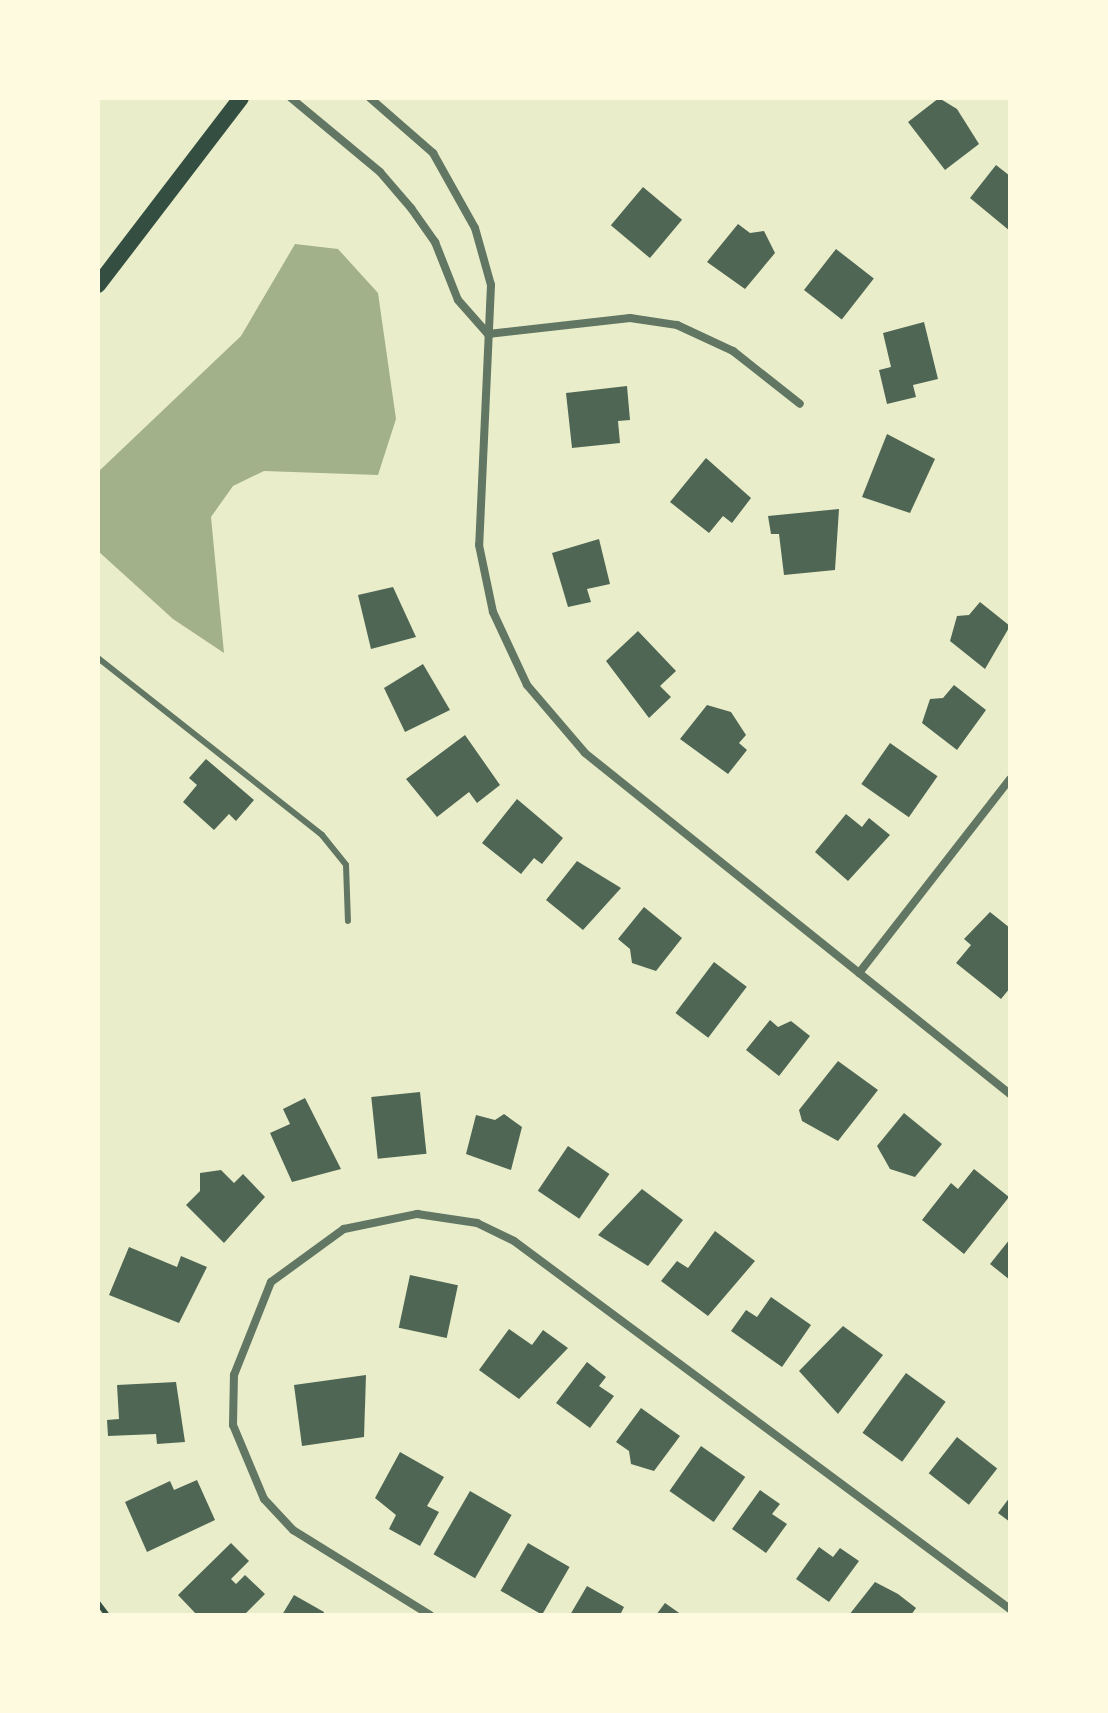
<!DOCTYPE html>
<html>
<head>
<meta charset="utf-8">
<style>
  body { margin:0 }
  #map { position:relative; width:1108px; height:1713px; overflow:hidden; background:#e9edc9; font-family:"PT Sans Narrow",sans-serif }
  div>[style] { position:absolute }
  .water>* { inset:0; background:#a3b18a }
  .building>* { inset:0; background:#4f6655; transform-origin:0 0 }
  .path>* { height:5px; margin:-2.5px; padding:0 2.5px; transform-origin:2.5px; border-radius:2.5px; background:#344e41 }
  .service>* { height:6px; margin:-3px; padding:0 3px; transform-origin:3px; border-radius:3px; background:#617663 }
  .minor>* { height:8px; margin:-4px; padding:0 4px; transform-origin:4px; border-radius:4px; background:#617663 }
  .secondary>* { height:16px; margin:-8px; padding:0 8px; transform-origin:8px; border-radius:8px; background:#344e41 }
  span { translate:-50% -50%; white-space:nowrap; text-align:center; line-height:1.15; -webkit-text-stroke:8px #fefae0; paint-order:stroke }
  .frame { position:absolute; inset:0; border:100px solid #fefae0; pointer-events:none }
</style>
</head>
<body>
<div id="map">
  <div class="water">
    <div style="clip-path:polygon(295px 244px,338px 249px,378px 293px,396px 419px,378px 475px,264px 471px,233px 486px,211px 517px,224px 653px,173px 619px,98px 551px,98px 472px,241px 336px)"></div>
  </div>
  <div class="building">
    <div style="clip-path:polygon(939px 98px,957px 109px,979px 144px,945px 170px,908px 122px)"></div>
    <div style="clip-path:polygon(996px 165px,1010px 176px,1010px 231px,970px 198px)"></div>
    <div style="left:643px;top:187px;width:51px;height:50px;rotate:40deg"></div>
    <div style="clip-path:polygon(738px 224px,750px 233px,764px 231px,775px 253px,745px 289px,707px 262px)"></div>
    <div style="left:836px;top:249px;width:48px;height:52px;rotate:38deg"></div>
    <div style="clip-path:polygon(924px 322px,938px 379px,913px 385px,916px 397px,887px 404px,879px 370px,891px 367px,883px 333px)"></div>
    <div style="clip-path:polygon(627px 386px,630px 420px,618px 421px,620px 443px,572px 448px,566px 393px)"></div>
    <div style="clip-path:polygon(887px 434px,935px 459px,910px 513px,862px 497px)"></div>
    <div style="clip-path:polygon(706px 458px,751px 498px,732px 523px,723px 516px,709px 533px,670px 502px)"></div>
    <div style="clip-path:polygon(839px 509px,835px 570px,784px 575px,779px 534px,771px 534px,768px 516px)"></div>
    <div style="clip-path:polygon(599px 539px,610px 584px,587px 589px,591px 602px,568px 607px,552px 553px)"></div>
    <div style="clip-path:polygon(393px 587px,416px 637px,371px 649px,358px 595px)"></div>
    <div style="clip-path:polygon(980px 602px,1010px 626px,985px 669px,950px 641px,957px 616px,969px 615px)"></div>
    <div style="clip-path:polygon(638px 631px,676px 671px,660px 686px,671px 697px,649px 718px,606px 661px)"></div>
    <div style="clip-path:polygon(423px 664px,450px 710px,405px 732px,384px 688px)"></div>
    <div style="clip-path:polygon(954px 685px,986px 710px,957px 750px,922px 723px,930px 699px,943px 698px)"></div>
    <div style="clip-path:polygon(707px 705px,731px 712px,746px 735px,739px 743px,747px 750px,728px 774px,680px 739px)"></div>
    <div style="clip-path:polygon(465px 735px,500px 785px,477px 803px,469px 792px,437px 817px,406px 779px)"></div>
    <div style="left:890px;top:743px;width:58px;height:50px;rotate:35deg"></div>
    <div style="clip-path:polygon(206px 759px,254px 800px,236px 821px,229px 814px,214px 830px,183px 802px,197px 785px,189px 778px)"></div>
    <div style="clip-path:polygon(517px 799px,563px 838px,542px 864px,534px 858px,521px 874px,482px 843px)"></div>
    <div style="clip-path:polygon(846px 814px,862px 827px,869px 818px,890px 835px,848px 881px,815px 852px)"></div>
    <div style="clip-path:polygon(577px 861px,621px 888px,583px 930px,546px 900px)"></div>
    <div style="clip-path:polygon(644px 907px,682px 938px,656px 971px,632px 963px,630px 949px,618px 939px)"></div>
    <div style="clip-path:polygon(990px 912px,1010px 928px,1010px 988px,1001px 999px,956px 963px,971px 945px,964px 939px)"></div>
    <div style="left:714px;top:962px;width:41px;height:64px;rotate:37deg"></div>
    <div style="clip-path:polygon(770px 1020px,778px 1027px,791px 1021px,810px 1036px,779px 1076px,746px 1050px)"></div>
    <div style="clip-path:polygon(838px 1061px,878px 1090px,838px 1141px,802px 1121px,799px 1110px)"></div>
    <div style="left:420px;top:1092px;width:62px;height:49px;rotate:84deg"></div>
    <div style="clip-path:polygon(305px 1098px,341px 1169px,292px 1182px,270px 1133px,290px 1124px,283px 1109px)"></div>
    <div style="clip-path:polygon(904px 1113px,942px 1144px,915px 1177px,890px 1169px,877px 1146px)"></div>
    <div style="clip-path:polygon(504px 1114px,522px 1127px,511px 1170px,466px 1154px,476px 1115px,495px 1120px)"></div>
    <div style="left:568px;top:1146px;width:50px;height:54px;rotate:34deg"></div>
    <div style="clip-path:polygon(974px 1169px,1009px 1197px,964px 1254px,922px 1220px,951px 1183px,958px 1189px)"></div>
    <div style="clip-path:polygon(221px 1170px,234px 1183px,243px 1174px,265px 1197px,224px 1243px,186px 1205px,200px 1191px,200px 1173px)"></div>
    <div style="clip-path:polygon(642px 1189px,683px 1220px,648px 1266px,598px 1235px)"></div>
    <div style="clip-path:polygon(715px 1231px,755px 1261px,708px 1316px,661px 1281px,677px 1261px,688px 1268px)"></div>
    <div style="clip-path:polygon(1010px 1239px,1010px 1280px,990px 1264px)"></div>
    <div style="clip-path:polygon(129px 1247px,177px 1267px,181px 1256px,207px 1267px,179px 1323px,109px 1295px)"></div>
    <div style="left:410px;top:1275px;width:49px;height:54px;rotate:12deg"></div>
    <div style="clip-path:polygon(771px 1297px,811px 1325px,782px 1367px,731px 1331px,746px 1310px,757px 1317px)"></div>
    <div style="clip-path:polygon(843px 1326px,883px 1355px,838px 1414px,799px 1371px)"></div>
    <div style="clip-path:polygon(509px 1329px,532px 1345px,543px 1330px,568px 1348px,519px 1399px,479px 1370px)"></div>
    <div style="clip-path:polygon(587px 1362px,606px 1377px,599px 1386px,614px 1396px,590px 1428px,556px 1403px)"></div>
    <div style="left:906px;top:1373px;width:49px;height:74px;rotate:36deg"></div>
    <div style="clip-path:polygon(366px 1375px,364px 1437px,302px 1446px,294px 1385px)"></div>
    <div style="clip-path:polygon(176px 1382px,185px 1442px,157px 1444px,156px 1434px,108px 1436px,107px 1420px,119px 1419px,117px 1385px)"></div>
    <div style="clip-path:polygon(641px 1408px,680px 1436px,654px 1471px,631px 1464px,629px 1451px,616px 1442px)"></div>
    <div style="left:957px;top:1437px;width:51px;height:46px;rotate:38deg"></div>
    <div style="left:701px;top:1446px;width:54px;height:55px;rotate:35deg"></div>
    <div style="clip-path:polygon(400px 1452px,444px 1477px,427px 1506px,439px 1512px,420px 1546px,389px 1529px,396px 1515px,375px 1498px)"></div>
    <div style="clip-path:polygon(197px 1480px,215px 1520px,147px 1552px,125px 1502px,170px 1481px,174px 1490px)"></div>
    <div style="clip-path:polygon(760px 1490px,780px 1504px,772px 1514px,787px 1524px,766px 1553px,732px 1529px)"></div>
    <div style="left:470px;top:1491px;width:48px;height:73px;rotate:30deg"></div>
    <div style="clip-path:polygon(1010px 1497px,1010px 1522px,998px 1513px)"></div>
    <div style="clip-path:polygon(231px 1543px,249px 1561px,231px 1579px,236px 1584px,245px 1575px,265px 1594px,244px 1615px,197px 1615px,178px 1595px)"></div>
    <div style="left:528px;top:1543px;width:48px;height:55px;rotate:30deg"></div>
    <div style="clip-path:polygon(819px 1547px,833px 1557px,840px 1548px,859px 1561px,829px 1602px,796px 1579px)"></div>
    <div style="clip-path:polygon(875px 1582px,898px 1594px,916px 1608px,911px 1615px,849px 1615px)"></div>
    <div style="clip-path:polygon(587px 1586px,624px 1607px,620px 1615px,570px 1615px)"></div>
    <div style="clip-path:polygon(294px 1595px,324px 1612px,323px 1615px,282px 1615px)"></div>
    <div style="clip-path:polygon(665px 1603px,682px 1615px,656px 1615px)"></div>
  </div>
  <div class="path">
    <div style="left:98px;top:1603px;width:15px;rotate:53deg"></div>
  </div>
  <div class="service">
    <div style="left:98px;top:658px;width:285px;rotate:38.3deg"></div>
    <div style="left:322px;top:835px;width:38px;rotate:51deg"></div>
    <div style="left:346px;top:865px;width:56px;rotate:88deg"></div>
  </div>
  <div class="minor">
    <div style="left:291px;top:98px;width:116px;rotate:39.7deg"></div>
    <div style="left:380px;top:172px;width:48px;rotate:49.3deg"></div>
    <div style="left:411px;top:208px;width:42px;rotate:54.8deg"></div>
    <div style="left:435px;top:242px;width:62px;rotate:68.4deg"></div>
    <div style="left:458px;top:300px;width:45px;rotate:48.6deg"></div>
    <div style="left:370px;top:98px;width:84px;rotate:41.1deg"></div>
    <div style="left:433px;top:153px;width:86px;rotate:60.8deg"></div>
    <div style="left:475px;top:228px;width:59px;rotate:74.3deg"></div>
    <div style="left:491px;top:285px;width:260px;rotate:92.6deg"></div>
    <div style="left:479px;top:545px;width:68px;rotate:78.2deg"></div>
    <div style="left:493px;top:612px;width:81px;rotate:65deg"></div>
    <div style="left:527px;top:685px;width:89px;rotate:49.5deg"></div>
    <div style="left:585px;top:753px;width:545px;rotate:38.74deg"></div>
    <div style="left:488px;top:334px;width:143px;rotate:-6.4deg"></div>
    <div style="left:630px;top:318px;width:48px;rotate:8.5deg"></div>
    <div style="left:677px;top:325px;width:62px;rotate:24.9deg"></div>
    <div style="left:733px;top:351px;width:85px;rotate:38.3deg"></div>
    <div style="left:859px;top:973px;width:246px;rotate:-52.1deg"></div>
    <div style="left:430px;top:1615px;width:161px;rotate:-148.2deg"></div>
    <div style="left:293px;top:1530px;width:42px;rotate:-133.1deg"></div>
    <div style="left:264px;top:1499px;width:80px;rotate:-112.7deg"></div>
    <div style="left:233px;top:1425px;width:50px;rotate:-88.9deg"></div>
    <div style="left:234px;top:1375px;width:100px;rotate:-68.3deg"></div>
    <div style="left:271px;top:1282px;width:90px;rotate:-36deg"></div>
    <div style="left:344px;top:1229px;width:75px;rotate:-11.6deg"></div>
    <div style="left:417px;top:1214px;width:61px;rotate:8.5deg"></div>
    <div style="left:477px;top:1223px;width:41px;rotate:25.9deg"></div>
    <div style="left:514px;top:1241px;width:618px;rotate:36.57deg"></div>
  </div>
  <div class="secondary">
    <div style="left:98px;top:285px;width:235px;rotate:-52.6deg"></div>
  </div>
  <div class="frame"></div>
</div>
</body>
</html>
